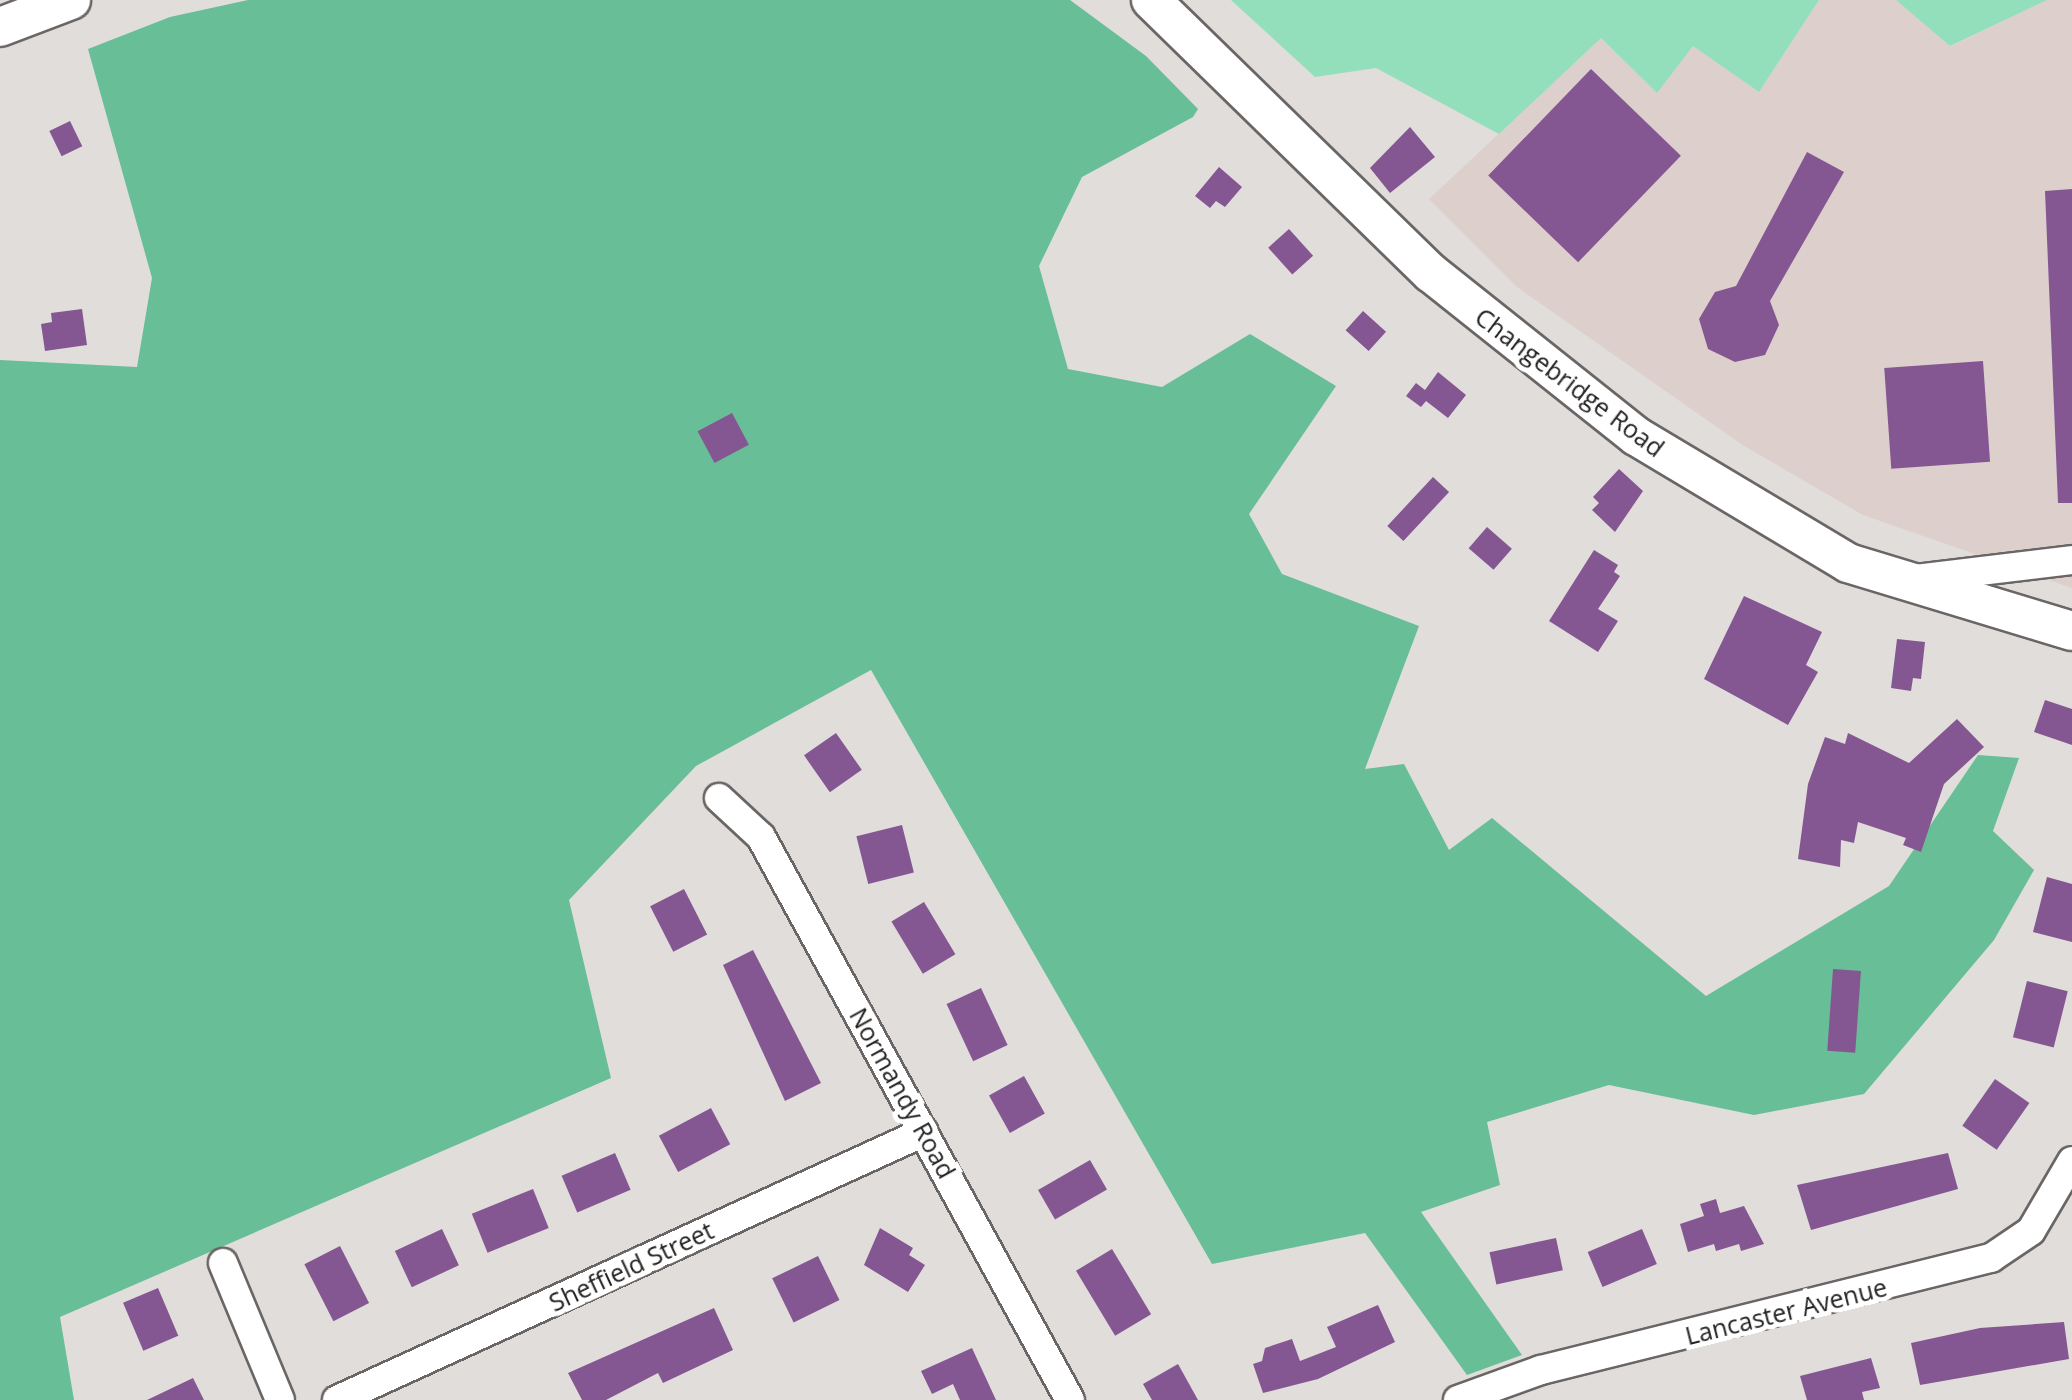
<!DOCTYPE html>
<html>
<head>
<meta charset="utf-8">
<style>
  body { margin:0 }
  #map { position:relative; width:2072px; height:1400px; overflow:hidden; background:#e1dddb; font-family:"Open Sans",sans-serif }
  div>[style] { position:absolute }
  .built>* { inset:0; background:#ddd0cc }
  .green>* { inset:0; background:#94dfbb }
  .forest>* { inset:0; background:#68be96 }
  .building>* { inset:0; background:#855792; transform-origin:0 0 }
  .roads { filter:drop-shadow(2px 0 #6a6665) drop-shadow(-2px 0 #6a6665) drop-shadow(0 2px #6a6665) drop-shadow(0 -2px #6a6665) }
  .minor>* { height:28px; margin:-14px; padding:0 14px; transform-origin:14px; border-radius:14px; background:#fff }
  .major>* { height:38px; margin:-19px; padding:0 19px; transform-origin:19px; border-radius:19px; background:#fff }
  span { translate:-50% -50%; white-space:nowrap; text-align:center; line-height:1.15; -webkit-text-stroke:10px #fff; paint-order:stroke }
  .street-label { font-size:25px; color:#232221 }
</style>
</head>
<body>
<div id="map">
  <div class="built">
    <div style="clip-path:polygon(1819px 0,1896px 0,1951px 46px,2047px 0,2072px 0,2072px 588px,1863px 515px,1744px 446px,1517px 287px,1429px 199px,1601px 38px,1656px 92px,1692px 45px,1759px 92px)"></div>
  </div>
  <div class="green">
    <div style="clip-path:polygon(1231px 0,1819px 0,1759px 92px,1693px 46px,1657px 93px,1601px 38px,1499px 134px,1376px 68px,1315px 77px)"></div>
    <div style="clip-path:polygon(1896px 0,2047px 0,1950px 46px)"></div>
  </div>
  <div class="forest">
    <div style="clip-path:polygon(248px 0,1070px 0,1146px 56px,1198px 109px,1193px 117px,1082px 177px,1039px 266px,1068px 369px,1162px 387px,1250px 334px,1336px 386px,1249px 514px,1282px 574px,1419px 626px,1365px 769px,1404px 764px,1449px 850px,1492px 818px,1706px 996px,1889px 886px,1978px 755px,2019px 758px,1993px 831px,2034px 870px,1994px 940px,1864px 1094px,1754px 1115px,1609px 1085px,1487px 1122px,1500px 1185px,1421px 1212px,1522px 1355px,1467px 1375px,1365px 1233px,1212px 1264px,871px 670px,696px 766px,569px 900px,611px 1078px,60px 1317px,74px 1400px,0 1400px,0 360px,137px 367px,152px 278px,88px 49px,170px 17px)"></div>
  </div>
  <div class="building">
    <div style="left:1591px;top:69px;width:125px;height:148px;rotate:44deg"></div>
    <div style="left:70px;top:121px;width:28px;height:23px;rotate:64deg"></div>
    <div style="clip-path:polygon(1410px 127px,1435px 157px,1390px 193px,1370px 168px)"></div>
    <div style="clip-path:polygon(1807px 152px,1844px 172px,1770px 301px,1779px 325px,1765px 355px,1735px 362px,1708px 349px,1699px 319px,1715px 292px,1736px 286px)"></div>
    <div style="clip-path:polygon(1219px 167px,1242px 187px,1225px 207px,1216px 201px,1210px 208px,1195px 196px)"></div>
    <div style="clip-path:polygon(2072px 189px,2072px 503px,2058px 503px,2045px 191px)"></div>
    <div style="left:1289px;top:229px;width:36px;height:28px;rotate:48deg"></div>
    <div style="clip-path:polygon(82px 309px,87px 345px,45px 351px,41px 324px,52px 322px,51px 313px)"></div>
    <div style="left:1363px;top:311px;width:31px;height:26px;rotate:42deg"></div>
    <div style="left:1983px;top:361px;width:101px;height:99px;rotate:86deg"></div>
    <div style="clip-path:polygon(1438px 372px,1466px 395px,1448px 418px,1426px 401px,1421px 407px,1406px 396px,1416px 383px,1425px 390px)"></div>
    <div style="left:732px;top:413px;width:36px;height:39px;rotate:62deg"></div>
    <div style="clip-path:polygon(1619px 469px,1643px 491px,1615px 532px,1592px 510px,1599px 503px,1593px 497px)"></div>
    <div style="left:1433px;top:477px;width:22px;height:67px;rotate:43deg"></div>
    <div style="left:1487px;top:527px;width:33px;height:28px;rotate:41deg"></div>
    <div style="clip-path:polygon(1594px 550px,1618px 565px,1614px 572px,1620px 576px,1598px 609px,1618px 621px,1598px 652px,1549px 621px)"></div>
    <div style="clip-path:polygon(1744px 596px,1822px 632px,1806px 665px,1818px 672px,1788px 725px,1704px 679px)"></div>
    <div style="clip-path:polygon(1897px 639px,1925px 642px,1921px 679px,1913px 678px,1911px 691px,1891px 688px)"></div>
    <div style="clip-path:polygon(2045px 700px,2072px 709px,2072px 745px,2034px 732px)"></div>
    <div style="clip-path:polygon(1957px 719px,1984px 747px,1944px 784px,1921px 852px,1903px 845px,1906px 838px,1858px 822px,1854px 843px,1841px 840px,1840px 867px,1798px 859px,1808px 784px,1825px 737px,1845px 744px,1848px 733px,1909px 763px)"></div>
    <div style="left:836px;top:733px;width:45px;height:39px;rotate:55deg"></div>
    <div style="left:902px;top:825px;width:49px;height:47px;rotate:76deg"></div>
    <div style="clip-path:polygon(2047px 877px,2072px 884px,2072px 942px,2033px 932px)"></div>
    <div style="left:684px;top:889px;width:51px;height:38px;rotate:63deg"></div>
    <div style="left:924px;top:902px;width:61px;height:38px;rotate:59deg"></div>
    <div style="clip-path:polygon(753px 950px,821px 1083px,785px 1101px,723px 965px)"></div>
    <div style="left:1833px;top:969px;width:28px;height:82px;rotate:4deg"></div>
    <div style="left:2027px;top:981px;width:42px;height:58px;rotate:14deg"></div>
    <div style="left:981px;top:988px;width:63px;height:38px;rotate:65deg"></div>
    <div style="left:1024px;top:1076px;width:43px;height:40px;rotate:61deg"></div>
    <div style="left:1995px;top:1079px;width:42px;height:57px;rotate:35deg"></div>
    <div style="left:711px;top:1108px;width:41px;height:59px;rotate:62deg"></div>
    <div style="left:615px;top:1153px;width:40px;height:58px;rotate:67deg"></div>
    <div style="clip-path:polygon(1948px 1153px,1958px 1189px,1811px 1230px,1797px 1185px)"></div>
    <div style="left:1090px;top:1160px;width:34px;height:60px;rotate:60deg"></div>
    <div style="left:533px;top:1189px;width:42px;height:66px;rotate:68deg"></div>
    <div style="clip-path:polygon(1716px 1199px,1720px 1213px,1744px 1206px,1764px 1244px,1741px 1251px,1739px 1244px,1716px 1251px,1714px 1244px,1688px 1252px,1680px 1224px,1704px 1216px,1700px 1204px)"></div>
    <div style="clip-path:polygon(880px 1228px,913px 1248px,909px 1255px,925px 1265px,908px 1292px,864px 1265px)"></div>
    <div style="left:442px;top:1229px;width:40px;height:52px;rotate:65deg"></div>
    <div style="left:1642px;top:1229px;width:38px;height:59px;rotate:67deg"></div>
    <div style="left:1556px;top:1238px;width:33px;height:68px;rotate:78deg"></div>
    <div style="left:340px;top:1246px;width:64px;height:40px;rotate:63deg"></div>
    <div style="left:1112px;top:1249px;width:76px;height:42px;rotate:59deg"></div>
    <div style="left:818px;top:1256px;width:49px;height:51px;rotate:64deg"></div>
    <div style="left:158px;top:1288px;width:52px;height:38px;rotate:67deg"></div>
    <div style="clip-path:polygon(1378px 1305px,1395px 1342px,1318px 1379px,1263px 1393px,1253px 1364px,1262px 1361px,1265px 1348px,1292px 1339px,1300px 1361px,1336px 1347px,1327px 1327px)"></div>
    <div style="clip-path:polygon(714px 1308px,733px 1350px,663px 1383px,658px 1373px,606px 1400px,582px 1400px,568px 1373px)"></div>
    <div style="clip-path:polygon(2064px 1322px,2069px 1359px,1920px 1385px,1911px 1343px,1980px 1328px)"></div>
    <div style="clip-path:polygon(972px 1348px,996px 1400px,960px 1400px,953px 1384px,932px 1394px,921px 1371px)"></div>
    <div style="clip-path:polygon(1871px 1358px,1880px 1388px,1862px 1392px,1864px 1400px,1807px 1400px,1800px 1376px)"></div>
    <div style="clip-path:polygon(1178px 1364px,1198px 1400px,1152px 1400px,1143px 1384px)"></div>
    <div style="clip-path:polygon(193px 1378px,204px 1400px,147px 1400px)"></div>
  </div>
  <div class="roads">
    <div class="minor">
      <div style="left:1915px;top:579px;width:158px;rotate:-6.9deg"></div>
      <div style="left:719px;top:798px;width:57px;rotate:42.9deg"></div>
      <div style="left:761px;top:837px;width:642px;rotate:61.24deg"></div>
      <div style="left:223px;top:1263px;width:148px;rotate:67.4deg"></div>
      <div style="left:337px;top:1400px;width:645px;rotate:-24.54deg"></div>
      <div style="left:1458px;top:1400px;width:88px;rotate:-19.9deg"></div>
      <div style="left:1541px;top:1370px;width:464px;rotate:-14deg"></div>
      <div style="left:1991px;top:1258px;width:48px;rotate:-34deg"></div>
      <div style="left:2031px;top:1231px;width:81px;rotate:-59.6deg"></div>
    </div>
    <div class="major">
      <div style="left:1151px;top:0;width:391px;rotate:44.3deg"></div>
      <div style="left:1431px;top:273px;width:262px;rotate:38.5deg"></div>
      <div style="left:1636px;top:436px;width:247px;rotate:30.9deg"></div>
      <div style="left:1848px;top:563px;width:234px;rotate:16.9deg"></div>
      <div style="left:0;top:27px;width:76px;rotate:-20.8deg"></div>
    </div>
  </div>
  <div class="street-label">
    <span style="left:1570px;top:382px;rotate:37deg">Changebridge Road</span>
    <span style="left:903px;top:1093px;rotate:61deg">Normandy Road</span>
    <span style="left:631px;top:1266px;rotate:-25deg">Sheffield Street</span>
    <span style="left:1786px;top:1311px;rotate:-14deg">Lancaster Avenue</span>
  </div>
</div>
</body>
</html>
